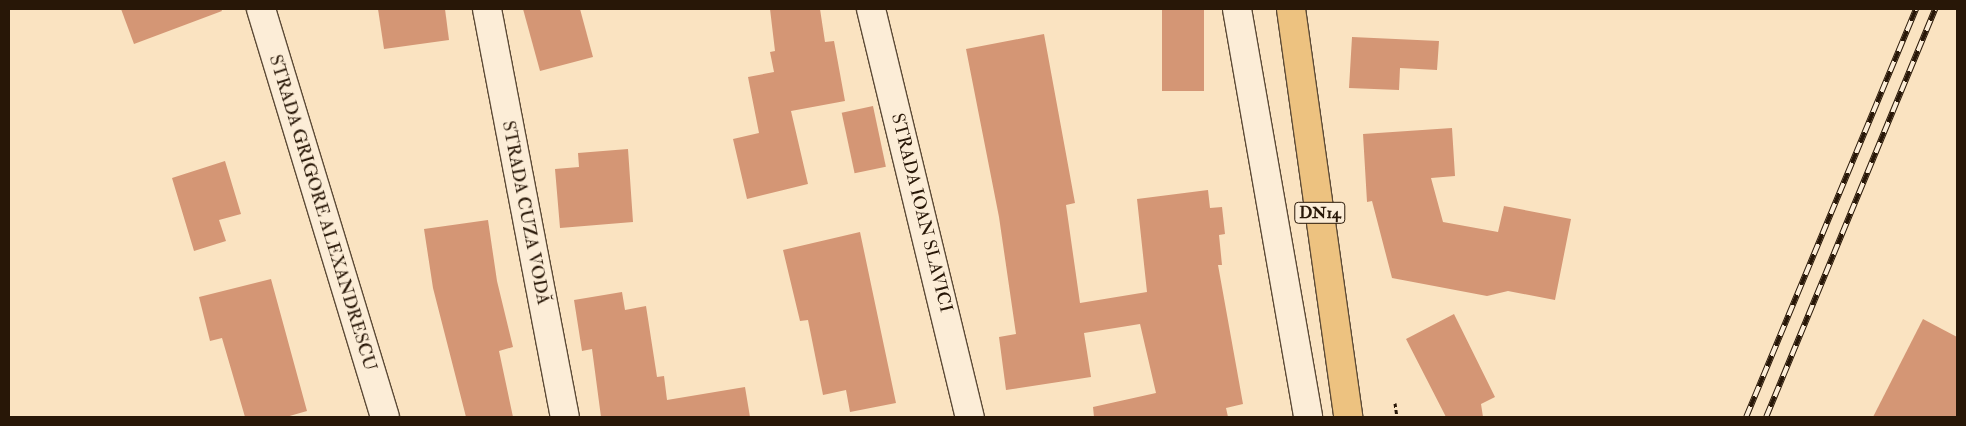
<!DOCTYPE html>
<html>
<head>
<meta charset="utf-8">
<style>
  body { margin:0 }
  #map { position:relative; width:1966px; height:426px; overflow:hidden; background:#fae3c1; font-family:"IM FELL Double Pica",serif }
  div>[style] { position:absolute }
  .building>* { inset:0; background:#d49675; transform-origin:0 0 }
  .path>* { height:3px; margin-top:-1.5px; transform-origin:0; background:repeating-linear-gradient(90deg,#281707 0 4px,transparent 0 6.5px) }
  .roads { filter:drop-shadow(1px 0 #5c4a36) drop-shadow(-1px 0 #5c4a36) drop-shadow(0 1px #5c4a36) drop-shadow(0 -1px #5c4a36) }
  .minor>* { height:28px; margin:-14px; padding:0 14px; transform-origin:14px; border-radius:14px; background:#fcedd7 }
  .major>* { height:28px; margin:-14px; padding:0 14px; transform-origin:14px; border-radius:14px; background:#edc280 }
  .rail>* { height:5.5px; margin-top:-2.75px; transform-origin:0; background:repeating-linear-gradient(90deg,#fcedd7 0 11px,#281707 0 22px); box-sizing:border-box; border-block:1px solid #281707 }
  span { translate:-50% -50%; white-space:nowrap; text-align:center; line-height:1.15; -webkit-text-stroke:4px #fcedd7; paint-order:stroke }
  .shield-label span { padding:1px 4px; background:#fcedd7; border:1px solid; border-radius:4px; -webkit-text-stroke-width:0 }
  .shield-label { font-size:16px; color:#281707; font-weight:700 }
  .street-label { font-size:18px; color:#281707 }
  .frame { position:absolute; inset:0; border:10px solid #281707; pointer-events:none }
</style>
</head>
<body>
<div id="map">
  <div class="building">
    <div style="clip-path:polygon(121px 9px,221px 9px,222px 11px,134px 44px)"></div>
    <div style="clip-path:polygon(378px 9px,445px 9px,449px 40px,384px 49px)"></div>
    <div style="clip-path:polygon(523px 9px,580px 9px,593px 57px,540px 71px)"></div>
    <div style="clip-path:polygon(770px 9px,820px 9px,825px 42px,834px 41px,845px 101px,791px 111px,808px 184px,747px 199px,733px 139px,759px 133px,748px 77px,774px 72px,770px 52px,775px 51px)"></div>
    <div style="left:1162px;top:9px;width:42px;height:82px"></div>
    <div style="clip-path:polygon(1044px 34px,1075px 203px,1066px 205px,1080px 303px,1147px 292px,1137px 199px,1208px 190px,1210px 208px,1222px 207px,1225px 234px,1219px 235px,1222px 265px,1218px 265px,1243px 404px,1226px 408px,1228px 417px,1094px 417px,1093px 407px,1156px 393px,1140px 324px,1084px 333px,1091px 377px,1006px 390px,999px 337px,1016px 334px,999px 217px,966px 49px)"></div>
    <div style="clip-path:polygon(1352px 37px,1439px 41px,1437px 70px,1400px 68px,1399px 90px,1349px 88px)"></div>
    <div style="left:873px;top:106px;width:62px;height:32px;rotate:78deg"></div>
    <div style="clip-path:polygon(1452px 128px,1455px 176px,1431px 178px,1443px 222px,1498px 232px,1504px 206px,1571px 219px,1555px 300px,1508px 291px,1487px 296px,1392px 278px,1372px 201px,1367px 202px,1363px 134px)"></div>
    <div style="clip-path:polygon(628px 149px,633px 222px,560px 228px,555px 169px,579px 167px,578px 153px)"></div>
    <div style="clip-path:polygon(225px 161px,241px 214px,219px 220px,226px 241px,194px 251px,172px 178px)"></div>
    <div style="clip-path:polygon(488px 220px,497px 281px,513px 347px,499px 351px,513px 417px,466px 417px,433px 288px,424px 229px)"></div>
    <div style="clip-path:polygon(860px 232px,896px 403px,850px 412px,846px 390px,823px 395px,808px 320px,800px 321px,783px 250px)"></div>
    <div style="clip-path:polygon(271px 279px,307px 411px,286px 417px,245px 417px,222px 338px,210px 341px,199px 297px)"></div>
    <div style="clip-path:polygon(622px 292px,625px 310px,646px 306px,657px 377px,664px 376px,667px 400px,745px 387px,750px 417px,601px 417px,592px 349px,582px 351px,574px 300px)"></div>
    <div style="clip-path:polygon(1454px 314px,1495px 397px,1481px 404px,1483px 417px,1446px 417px,1406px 339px)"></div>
    <div style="clip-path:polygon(1923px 319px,1957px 337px,1957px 417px,1873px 417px)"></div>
  </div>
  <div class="path">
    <div style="left:1395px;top:403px;width:14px;rotate:82deg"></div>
  </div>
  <div class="roads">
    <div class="minor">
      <div style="left:261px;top:9px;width:426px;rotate:73.1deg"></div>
      <div style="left:487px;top:9px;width:415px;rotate:79.2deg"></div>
      <div style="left:871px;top:9px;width:420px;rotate:76.4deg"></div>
      <div style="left:1237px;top:9px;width:414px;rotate:80.1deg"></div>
    </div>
    <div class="major">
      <div style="left:1291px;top:9px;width:412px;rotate:82deg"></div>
    </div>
  </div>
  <div class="rail">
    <div style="left:1746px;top:417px;width:442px;rotate:-67.4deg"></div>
    <div style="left:1766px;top:417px;width:442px;rotate:-67.5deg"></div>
  </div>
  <div class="shield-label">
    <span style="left:1320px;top:213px">DN14</span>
  </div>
  <div class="street-label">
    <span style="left:322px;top:213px;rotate:73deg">STRADA GRIGORE ALEXANDRESCU</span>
    <span style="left:525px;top:213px;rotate:79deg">STRADA CUZA VODĂ</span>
    <span style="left:921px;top:213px;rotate:76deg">STRADA IOAN SLAVICI</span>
  </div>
  <div class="frame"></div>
</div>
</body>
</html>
